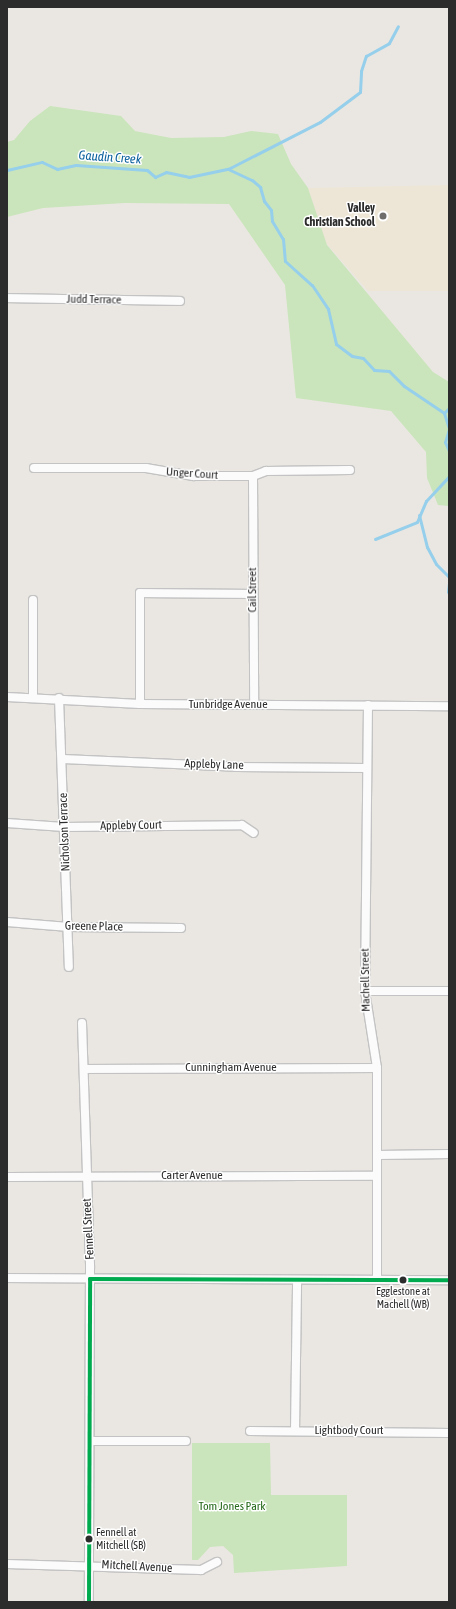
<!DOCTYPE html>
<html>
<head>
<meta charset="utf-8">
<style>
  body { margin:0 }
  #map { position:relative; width:456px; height:1609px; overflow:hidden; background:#eae7e2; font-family:"Asap Condensed",sans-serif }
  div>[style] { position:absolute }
  .education>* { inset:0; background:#ede6d7 }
  .green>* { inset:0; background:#cae5bb }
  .stream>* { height:3px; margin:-1.5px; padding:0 1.5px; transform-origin:1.5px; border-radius:1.5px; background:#95cfeb }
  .roads { filter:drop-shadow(1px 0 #c3c3c3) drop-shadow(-1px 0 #c3c3c3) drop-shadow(0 1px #c3c3c3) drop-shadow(0 -1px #c3c3c3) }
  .minor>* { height:8px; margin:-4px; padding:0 4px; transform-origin:4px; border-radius:4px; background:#fcfbfb }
  .bus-1>* { height:4px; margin:-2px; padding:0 2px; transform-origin:2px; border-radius:2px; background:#00aa4f }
  .dots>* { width:11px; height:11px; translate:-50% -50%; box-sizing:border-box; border:2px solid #fff; border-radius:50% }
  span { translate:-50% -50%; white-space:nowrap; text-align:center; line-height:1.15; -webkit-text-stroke:3px #fff; paint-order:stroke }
  .bus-label { font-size:11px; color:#2c2c2c }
  .left { translate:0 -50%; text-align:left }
  .poi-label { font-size:12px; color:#2c2c2c; font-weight:700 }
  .right { translate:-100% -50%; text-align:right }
  .street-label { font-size:12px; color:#2c2c2c }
  .park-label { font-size:12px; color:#266a1a }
  .water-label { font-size:13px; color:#0d629e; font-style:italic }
  .frame { position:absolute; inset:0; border:8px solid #2c2c2c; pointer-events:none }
</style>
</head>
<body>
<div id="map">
  <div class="education">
    <div style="clip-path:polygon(449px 185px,449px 291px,368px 291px,326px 243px,308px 188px)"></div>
  </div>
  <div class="green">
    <div style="clip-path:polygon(50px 106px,121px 116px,135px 131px,171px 138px,224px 137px,251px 131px,278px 134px,291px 164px,308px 188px,327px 245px,433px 372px,449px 382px,449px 506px,438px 505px,427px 478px,426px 452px,391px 411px,296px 398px,285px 285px,229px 204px,125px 203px,43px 208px,7px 217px,7px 142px,14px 140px,30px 121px)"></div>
    <div style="clip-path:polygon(192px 1443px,270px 1443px,271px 1495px,347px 1495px,347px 1566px,234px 1573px,233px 1555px,223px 1546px,210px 1547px,198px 1560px,192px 1560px)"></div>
  </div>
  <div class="stream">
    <div style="left:228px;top:169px;width:103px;rotate:-27.1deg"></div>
    <div style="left:320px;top:122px;width:50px;rotate:-36.9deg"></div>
    <div style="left:360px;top:92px;width:21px;rotate:-87deg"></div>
    <div style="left:361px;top:71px;width:16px;rotate:-72deg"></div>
    <div style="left:366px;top:56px;width:26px;rotate:-29deg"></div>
    <div style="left:389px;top:43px;width:19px;rotate:-62deg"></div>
    <div style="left:7px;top:170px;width:36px;rotate:-13deg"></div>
    <div style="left:42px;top:162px;width:17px;rotate:25deg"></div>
    <div style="left:57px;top:169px;width:19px;rotate:-12deg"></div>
    <div style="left:76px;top:165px;width:71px;rotate:4deg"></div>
    <div style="left:147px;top:170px;width:11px;rotate:41deg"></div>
    <div style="left:155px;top:177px;width:12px;rotate:-24deg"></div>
    <div style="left:166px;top:172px;width:24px;rotate:12deg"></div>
    <div style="left:189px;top:177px;width:40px;rotate:-12deg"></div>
    <div style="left:228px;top:169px;width:26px;rotate:25deg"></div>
    <div style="left:252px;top:180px;width:11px;rotate:41deg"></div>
    <div style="left:260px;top:187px;width:15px;rotate:74deg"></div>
    <div style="left:264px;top:201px;width:11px;rotate:52deg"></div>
    <div style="left:271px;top:210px;width:11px;rotate:85deg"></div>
    <div style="left:272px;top:221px;width:21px;rotate:59deg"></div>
    <div style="left:283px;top:239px;width:22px;rotate:85deg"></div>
    <div style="left:285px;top:261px;width:36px;rotate:42deg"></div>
    <div style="left:312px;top:285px;width:29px;rotate:56deg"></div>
    <div style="left:328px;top:309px;width:36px;rotate:77deg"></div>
    <div style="left:336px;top:344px;width:20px;rotate:37deg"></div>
    <div style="left:352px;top:356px;width:11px;rotate:10deg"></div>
    <div style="left:363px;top:358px;width:16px;rotate:47deg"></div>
    <div style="left:374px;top:370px;width:15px;rotate:4deg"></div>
    <div style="left:389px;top:371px;width:21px;rotate:45deg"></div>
    <div style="left:404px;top:386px;width:48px;rotate:34deg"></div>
    <div style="left:444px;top:413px;width:16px;rotate:72deg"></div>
    <div style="left:444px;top:413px;width:7px;rotate:-45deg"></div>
    <div style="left:449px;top:429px;width:14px;rotate:107deg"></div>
    <div style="left:445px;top:442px;width:10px;rotate:66deg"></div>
    <div style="left:419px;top:515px;width:33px;rotate:76deg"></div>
    <div style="left:427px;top:547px;width:19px;rotate:62deg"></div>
    <div style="left:436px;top:564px;width:18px;rotate:45deg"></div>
    <div style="left:375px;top:539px;width:45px;rotate:-22deg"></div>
    <div style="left:417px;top:522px;width:23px;rotate:-67deg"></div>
    <div style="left:426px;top:501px;width:34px;rotate:-47deg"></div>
    <div style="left:448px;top:592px;width:9px;rotate:-84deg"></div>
  </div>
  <div class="roads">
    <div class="minor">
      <div style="left:7px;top:298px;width:173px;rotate:1deg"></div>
      <div style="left:34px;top:468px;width:112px"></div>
      <div style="left:146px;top:468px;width:48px;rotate:9.7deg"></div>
      <div style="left:193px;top:476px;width:60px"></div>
      <div style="left:253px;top:476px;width:14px;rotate:-21deg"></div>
      <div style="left:266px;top:471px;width:84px;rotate:-0.7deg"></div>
      <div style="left:253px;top:476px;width:229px;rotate:89.7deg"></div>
      <div style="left:33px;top:600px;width:97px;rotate:90deg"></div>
      <div style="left:7px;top:697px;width:133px;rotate:3deg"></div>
      <div style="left:140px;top:704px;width:309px;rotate:0.4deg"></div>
      <div style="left:59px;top:698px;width:269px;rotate:87.9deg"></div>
      <div style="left:140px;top:704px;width:111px;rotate:-90deg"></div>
      <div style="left:140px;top:593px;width:113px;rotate:0.5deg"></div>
      <div style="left:368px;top:705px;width:286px;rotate:90.6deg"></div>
      <div style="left:365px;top:991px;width:78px;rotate:81.1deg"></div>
      <div style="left:377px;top:1068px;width:211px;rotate:90deg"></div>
      <div style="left:63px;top:759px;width:173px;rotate:2.6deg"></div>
      <div style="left:236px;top:767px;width:130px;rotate:0.4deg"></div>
      <div style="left:7px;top:823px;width:57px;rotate:4deg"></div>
      <div style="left:64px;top:827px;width:178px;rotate:-0.6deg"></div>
      <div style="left:242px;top:825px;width:14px;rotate:34deg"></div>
      <div style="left:7px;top:922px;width:62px;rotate:4.6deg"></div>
      <div style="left:69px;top:927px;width:112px;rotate:0.5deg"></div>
      <div style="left:365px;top:991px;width:84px"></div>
      <div style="left:82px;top:1023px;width:245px;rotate:88.1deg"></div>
      <div style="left:90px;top:1268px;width:334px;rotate:90.2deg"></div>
      <div style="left:85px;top:1069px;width:292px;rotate:-0.2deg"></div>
      <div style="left:378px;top:1155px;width:71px;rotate:-0.8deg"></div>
      <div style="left:7px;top:1177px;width:370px;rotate:-0.2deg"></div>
      <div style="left:7px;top:1278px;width:442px;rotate:0.3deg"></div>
      <div style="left:250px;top:1431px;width:199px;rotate:0.6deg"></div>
      <div style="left:295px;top:1431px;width:151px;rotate:-89.2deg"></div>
      <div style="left:92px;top:1441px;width:94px"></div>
      <div style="left:7px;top:1564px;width:194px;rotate:1.8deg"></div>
      <div style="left:201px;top:1570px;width:18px;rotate:-27deg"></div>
    </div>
  </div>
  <div class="bus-1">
    <div style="left:89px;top:1602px;width:323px;rotate:-89.8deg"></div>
    <div style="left:90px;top:1279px;width:359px;rotate:0.2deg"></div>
  </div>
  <div class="dots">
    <div style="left:383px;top:216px;background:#6e6d6c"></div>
    <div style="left:403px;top:1280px;background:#2c2c2c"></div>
    <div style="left:89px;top:1539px;background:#2c2c2c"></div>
  </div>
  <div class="bus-label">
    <span style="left:403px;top:1298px">Egglestone at<br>Machell (WB)</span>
    <span class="left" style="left:96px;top:1539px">Fennell at<br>Mitchell (SB)</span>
  </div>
  <div class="poi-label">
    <span class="right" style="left:375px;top:216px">Valley<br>Christian School</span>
  </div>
  <div class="street-label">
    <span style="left:94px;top:300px;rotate:1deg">Judd Terrace</span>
    <span style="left:192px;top:474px;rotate:4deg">Unger Court</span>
    <span style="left:253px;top:590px;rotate:-90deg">Cail Street</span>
    <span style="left:228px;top:705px">Tunbridge Avenue</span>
    <span style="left:214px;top:765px;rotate:2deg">Appleby Lane</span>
    <span style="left:131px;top:826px;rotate:-1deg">Appleby Court</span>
    <span style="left:65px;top:832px;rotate:-92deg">Nicholson Terrace</span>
    <span style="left:94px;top:927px;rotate:1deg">Greene Place</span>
    <span style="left:366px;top:980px;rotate:-91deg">Machell Street</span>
    <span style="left:231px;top:1068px">Cunningham Avenue</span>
    <span style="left:192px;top:1176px">Carter Avenue</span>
    <span style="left:89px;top:1229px;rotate:-93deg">Fennell Street</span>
    <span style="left:349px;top:1431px">Lightbody Court</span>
    <span style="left:137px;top:1567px;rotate:3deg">Mitchell Avenue</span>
  </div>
  <div class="park-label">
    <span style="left:232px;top:1507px">Tom Jones Park</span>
  </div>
  <div class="water-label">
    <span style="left:110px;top:158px;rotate:4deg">Gaudin Creek</span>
  </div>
  <div class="frame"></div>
</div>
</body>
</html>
